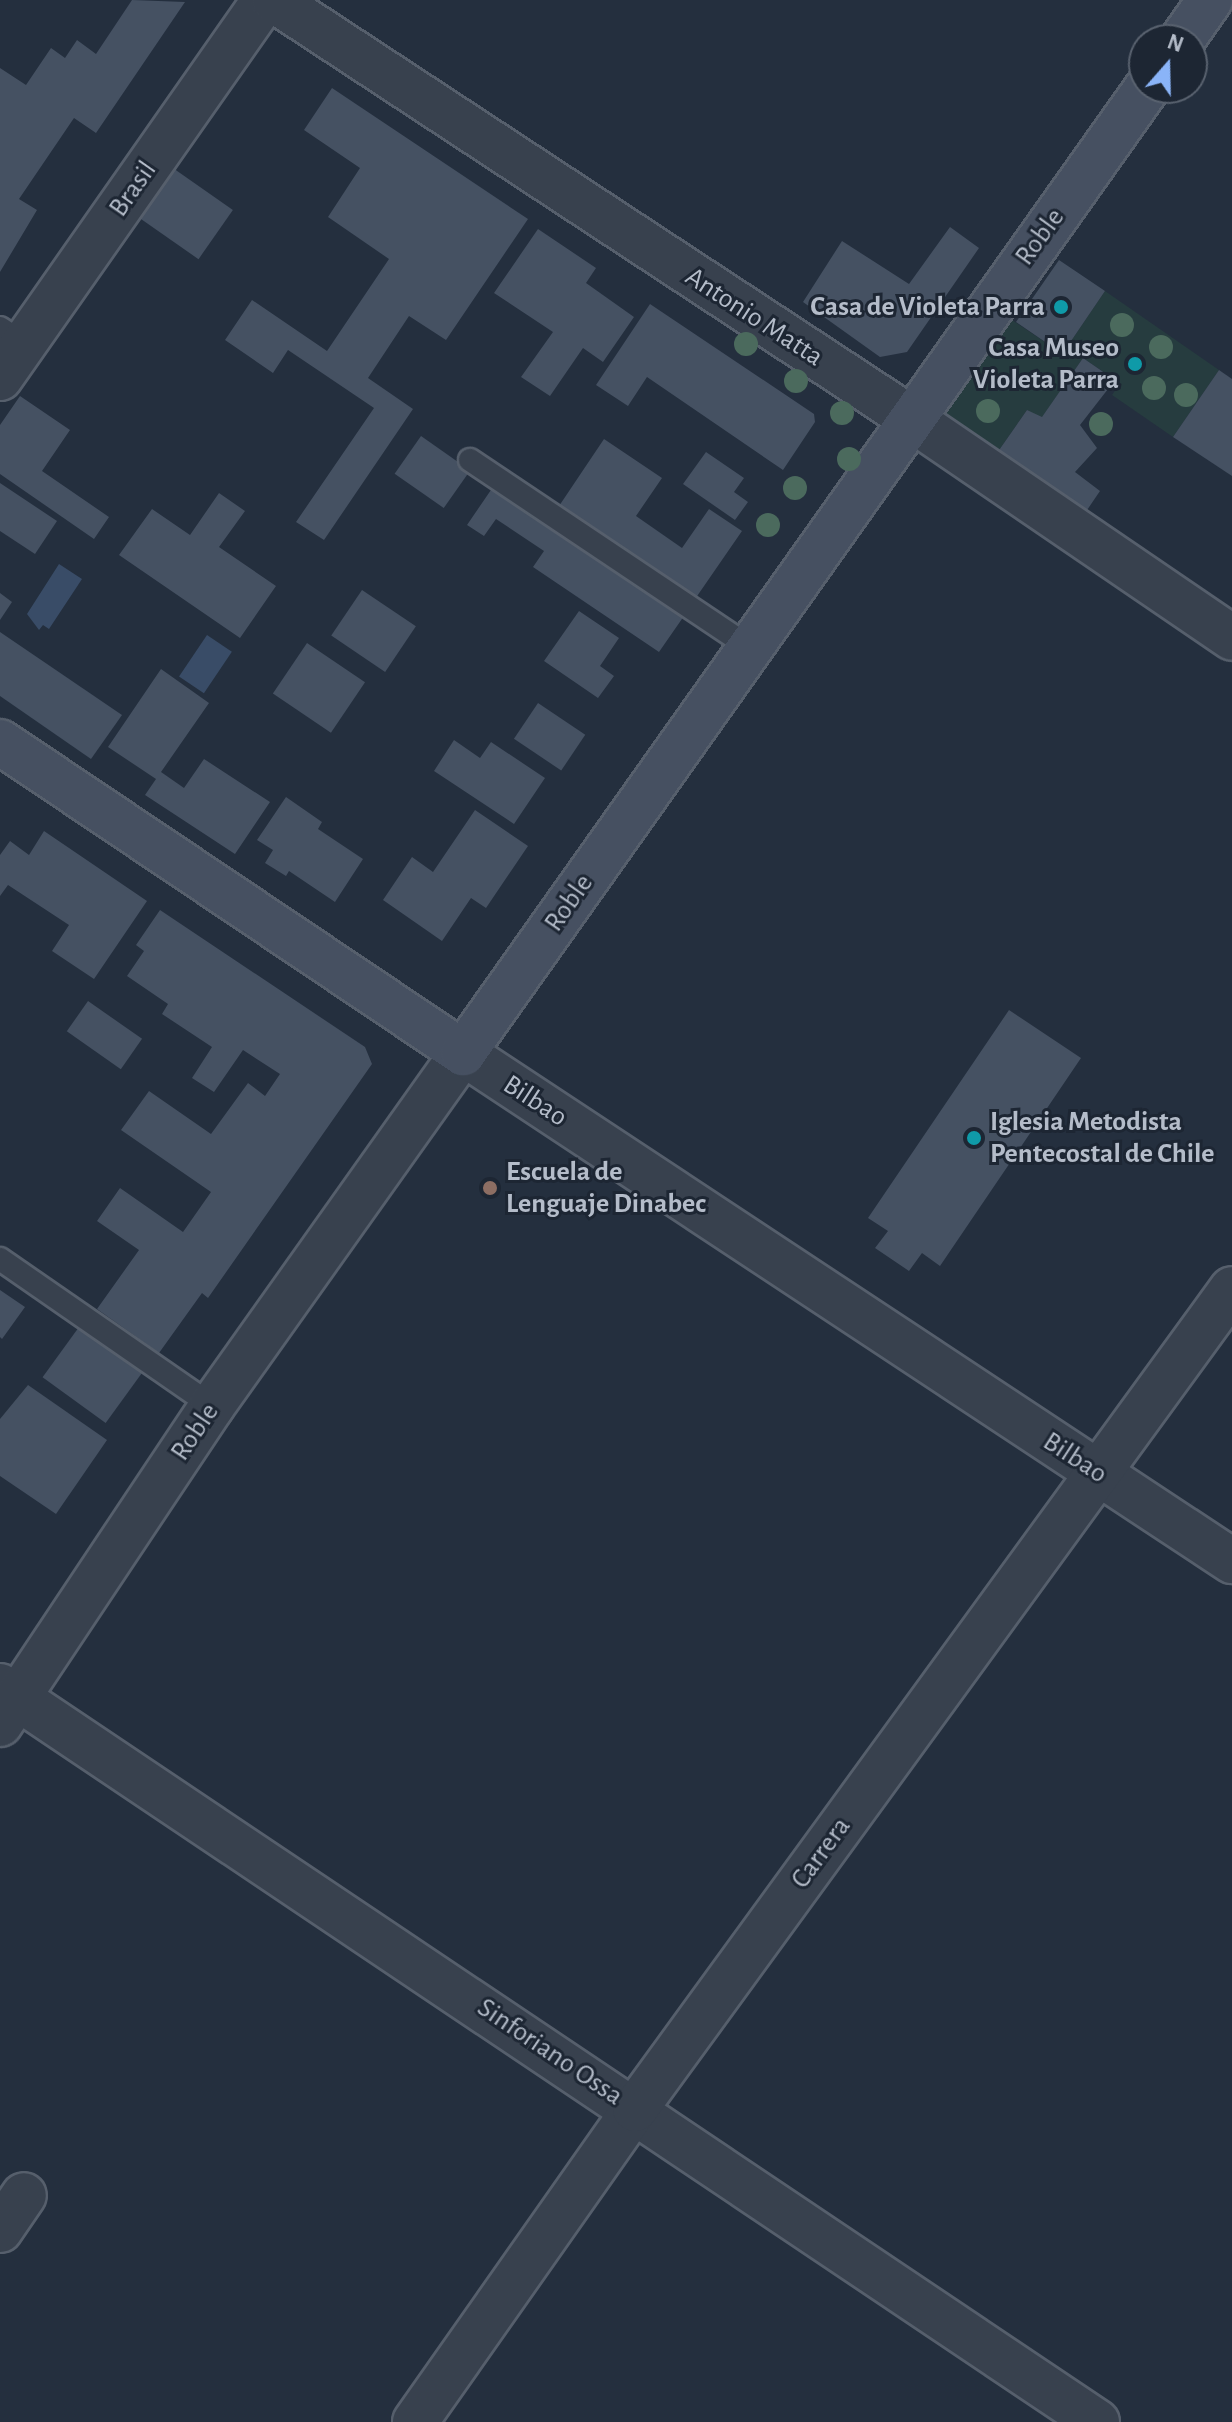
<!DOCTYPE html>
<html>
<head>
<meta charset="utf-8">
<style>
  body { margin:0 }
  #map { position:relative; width:1232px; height:2422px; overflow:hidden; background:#242f3e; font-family:"Alegreya Sans",sans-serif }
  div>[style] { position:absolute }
  .green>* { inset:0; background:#263c3f }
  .water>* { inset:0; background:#394c67; transform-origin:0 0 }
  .building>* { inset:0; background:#455162; transform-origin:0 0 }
  .roads { filter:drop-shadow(2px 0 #565f6c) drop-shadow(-2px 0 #565f6c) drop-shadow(0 2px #565f6c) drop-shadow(0 -2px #565f6c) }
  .service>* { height:22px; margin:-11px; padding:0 11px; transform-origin:11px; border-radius:11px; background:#38414e }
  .minor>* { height:44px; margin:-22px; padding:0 22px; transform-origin:22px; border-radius:22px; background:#38414e }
  .tertiary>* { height:44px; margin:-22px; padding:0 22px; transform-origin:22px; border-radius:22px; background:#38414e }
  .secondary>* { height:44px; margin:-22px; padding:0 22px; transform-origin:22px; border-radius:22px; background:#465061 }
  .trees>* { width:24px; height:24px; margin:-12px; border-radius:50%; background:#4b6a5d }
  .dots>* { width:22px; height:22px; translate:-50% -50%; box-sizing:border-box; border:4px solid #1d2633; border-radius:50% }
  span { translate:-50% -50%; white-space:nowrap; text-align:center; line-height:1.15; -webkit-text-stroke:6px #1d2633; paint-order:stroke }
  .street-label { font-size:28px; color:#b4bcc9 }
  .poi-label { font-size:28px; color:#b4bcc9; font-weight:700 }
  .right { translate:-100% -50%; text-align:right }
  .left { translate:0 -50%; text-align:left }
  .north { position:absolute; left:1128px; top:24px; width:80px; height:80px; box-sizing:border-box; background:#1d2633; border:2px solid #59626f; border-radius:50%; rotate:20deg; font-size:22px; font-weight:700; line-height:32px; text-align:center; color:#b4bcc9 }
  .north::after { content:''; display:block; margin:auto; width:28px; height:36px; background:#8ab4f8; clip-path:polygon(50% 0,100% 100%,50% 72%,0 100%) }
</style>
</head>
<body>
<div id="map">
  <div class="green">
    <div style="clip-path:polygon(1105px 291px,1219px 370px,1173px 437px,1112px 395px,1120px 383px,1083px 358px,1041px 419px,1027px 410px,997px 453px,948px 420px,945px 403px,1006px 316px,1054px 348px,1059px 341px,1067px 347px)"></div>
  </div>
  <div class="water">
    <div style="clip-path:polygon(59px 564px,82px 579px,49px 629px,43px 625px,39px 630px,27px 614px)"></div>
    <div style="left:207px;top:635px;width:30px;height:50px;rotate:34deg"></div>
  </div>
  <div class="building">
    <div style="clip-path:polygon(132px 0,185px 2px,96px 133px,74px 118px,19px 199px,37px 210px,0 272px,0 68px,26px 85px,51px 48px,65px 58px,77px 40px,96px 54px)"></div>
    <div style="clip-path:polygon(332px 88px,528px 219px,446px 340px,409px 316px,368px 378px,413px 409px,324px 540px,296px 522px,374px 408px,288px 350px,273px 373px,225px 340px,252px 300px,327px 351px,389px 259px,328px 217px,360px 168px,304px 130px)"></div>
    <div style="left:160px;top:159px;width:89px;height:60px;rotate:35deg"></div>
    <div style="clip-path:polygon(950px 227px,979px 248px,907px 352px,880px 357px,803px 302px,842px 241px,909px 284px)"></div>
    <div style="clip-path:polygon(538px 229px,596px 268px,586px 283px,634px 317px,603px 362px,583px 348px,550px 396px,521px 377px,553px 332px,494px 293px)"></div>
    <div style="clip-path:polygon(1059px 260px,1105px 291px,1067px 347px,1059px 341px,1054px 348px,1016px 322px)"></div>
    <div style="clip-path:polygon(650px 304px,814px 414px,815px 422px,783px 470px,647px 377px,628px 406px,596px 385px)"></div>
    <div style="clip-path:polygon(1083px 358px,1115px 380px,1080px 425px,1097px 448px,1075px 472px,1100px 491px,1083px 516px,997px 453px,1027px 410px,1042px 417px)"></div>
    <div style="clip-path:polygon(1219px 370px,1232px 379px,1232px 476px,1173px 437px)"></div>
    <div style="clip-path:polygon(20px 396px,70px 430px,42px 471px,109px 517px,94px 539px,0 474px,0 425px)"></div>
    <div style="left:421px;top:436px;width:60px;height:46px;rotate:35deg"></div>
    <div style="clip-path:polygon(604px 439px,662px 478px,636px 516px,682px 548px,709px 509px,742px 531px,693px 602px,557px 509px)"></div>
    <div style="clip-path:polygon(706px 452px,744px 478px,734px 492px,748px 502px,735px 520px,683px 484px)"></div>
    <div style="clip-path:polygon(0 483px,57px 521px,35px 554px,0 531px)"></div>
    <div style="clip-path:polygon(493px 487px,684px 616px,659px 652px,533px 567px,544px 551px,496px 519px,484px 536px,467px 525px)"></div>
    <div style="clip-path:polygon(219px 493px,245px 511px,219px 547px,276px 586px,240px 638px,119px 555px,152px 509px,190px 535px)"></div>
    <div style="left:362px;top:590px;width:65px;height:55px;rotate:34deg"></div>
    <div style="clip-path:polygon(0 593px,12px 602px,0 620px)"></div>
    <div style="clip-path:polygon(579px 611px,619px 638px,600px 666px,614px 676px,598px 698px,544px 661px)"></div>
    <div style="clip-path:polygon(0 632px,122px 715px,91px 759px,0 696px)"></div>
    <div style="left:307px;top:643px;width:70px;height:61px;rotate:34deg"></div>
    <div style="clip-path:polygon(161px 669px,209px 703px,161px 772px,184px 788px,204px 759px,270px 802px,235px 854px,145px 795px,156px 779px,108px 747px)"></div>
    <div style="left:538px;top:703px;width:57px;height:43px;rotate:34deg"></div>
    <div style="clip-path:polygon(454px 740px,480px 758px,491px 742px,545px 778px,514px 824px,434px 771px)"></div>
    <div style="clip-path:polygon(286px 797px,322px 822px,318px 829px,363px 859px,335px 902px,289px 871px,286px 876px,265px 863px,273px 850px,257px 840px)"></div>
    <div style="clip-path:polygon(475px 810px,528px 846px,486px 908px,471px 898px,442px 941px,383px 900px,412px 857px,433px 872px)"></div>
    <div style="clip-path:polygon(44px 831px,147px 901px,94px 979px,52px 951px,69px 925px,8px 885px,0 896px,0 855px,10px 841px,29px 855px)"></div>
    <div style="clip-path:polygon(160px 910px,365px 1047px,372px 1064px,208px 1298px,202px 1293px,159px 1353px,97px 1309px,139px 1250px,97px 1221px,120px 1188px,183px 1232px,211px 1192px,121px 1130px,149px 1091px,211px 1134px,248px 1083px,265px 1096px,280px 1074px,243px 1050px,214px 1092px,192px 1078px,212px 1047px,162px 1014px,168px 1004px,127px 976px,144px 951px,136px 945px)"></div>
    <div style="left:88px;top:1001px;width:66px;height:37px;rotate:35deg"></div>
    <div style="clip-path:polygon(1009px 1010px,1081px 1058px,940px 1266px,922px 1253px,909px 1271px,875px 1248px,888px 1231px,868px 1218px)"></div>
    <div style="clip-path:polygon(0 1290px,25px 1307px,2px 1339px,0 1337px)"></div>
    <div style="left:79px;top:1327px;width:78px;height:62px;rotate:36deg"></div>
    <div style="clip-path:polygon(28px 1385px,107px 1440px,56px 1514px,0 1476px,0 1419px)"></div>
  </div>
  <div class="roads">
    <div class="service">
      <div style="left:0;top:328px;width:29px;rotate:34deg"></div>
      <div style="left:470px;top:460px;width:336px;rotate:33.8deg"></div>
      <div style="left:0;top:1259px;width:258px;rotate:34.7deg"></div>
    </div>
    <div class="minor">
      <div style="left:0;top:378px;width:462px;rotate:-55deg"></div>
      <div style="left:0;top:1686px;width:1321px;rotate:33.86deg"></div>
      <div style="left:0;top:1724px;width:382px;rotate:-56.3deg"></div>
      <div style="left:212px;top:1406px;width:433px;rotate:-54.6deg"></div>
      <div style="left:0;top:2230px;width:42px;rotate:-55.6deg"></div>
    </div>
    <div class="tertiary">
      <div style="left:274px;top:0;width:761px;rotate:33.31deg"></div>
      <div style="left:910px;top:418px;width:390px;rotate:34.3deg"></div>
      <div style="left:463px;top:1053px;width:922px;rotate:33.45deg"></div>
      <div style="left:415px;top:2422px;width:383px;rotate:-54.9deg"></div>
      <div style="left:635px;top:2109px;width:1014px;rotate:-53.94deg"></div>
    </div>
    <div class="secondary">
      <div style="left:1182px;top:40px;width:49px;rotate:-55deg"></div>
      <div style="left:0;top:742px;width:558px;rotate:33.89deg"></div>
      <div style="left:463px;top:1053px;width:1183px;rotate:-54.67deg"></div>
    </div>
  </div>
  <div class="trees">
    <div style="left:1122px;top:325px"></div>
    <div style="left:746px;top:344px"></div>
    <div style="left:1161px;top:347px"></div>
    <div style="left:796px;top:381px"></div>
    <div style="left:1154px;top:388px"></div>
    <div style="left:1186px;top:395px"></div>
    <div style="left:988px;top:411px"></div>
    <div style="left:842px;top:413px"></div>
    <div style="left:1101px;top:424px"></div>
    <div style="left:849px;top:459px"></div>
    <div style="left:795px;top:488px"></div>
    <div style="left:768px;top:525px"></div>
  </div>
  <div class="dots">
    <div style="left:1061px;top:307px;background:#0f9aa8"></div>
    <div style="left:1135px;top:364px;background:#0f9aa8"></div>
    <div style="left:974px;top:1138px;background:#0f9aa8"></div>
    <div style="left:490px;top:1188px;background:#8d6e63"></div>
  </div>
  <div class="street-label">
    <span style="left:133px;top:189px;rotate:-55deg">Brasil</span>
    <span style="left:1040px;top:237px;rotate:-54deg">Roble</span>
    <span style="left:754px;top:317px;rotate:33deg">Antonio Matta</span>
    <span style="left:569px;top:903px;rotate:-55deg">Roble</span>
    <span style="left:535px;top:1101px;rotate:33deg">Bilbao</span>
    <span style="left:195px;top:1432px;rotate:-56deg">Roble</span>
    <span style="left:1075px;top:1458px;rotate:33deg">Bilbao</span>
    <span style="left:821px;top:1853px;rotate:-54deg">Carrera</span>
    <span style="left:550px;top:2052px;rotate:34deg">Sinforiano Ossa</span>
  </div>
  <div class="poi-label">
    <span class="right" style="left:1045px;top:307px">Casa de Violeta Parra</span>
    <span class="right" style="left:1119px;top:364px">Casa Museo<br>Violeta Parra</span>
    <span class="left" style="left:990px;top:1138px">Iglesia Metodista<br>Pentecostal de Chile</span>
    <span class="left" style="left:506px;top:1188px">Escuela de<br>Lenguaje Dinabec</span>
  </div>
  <div class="north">N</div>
</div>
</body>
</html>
